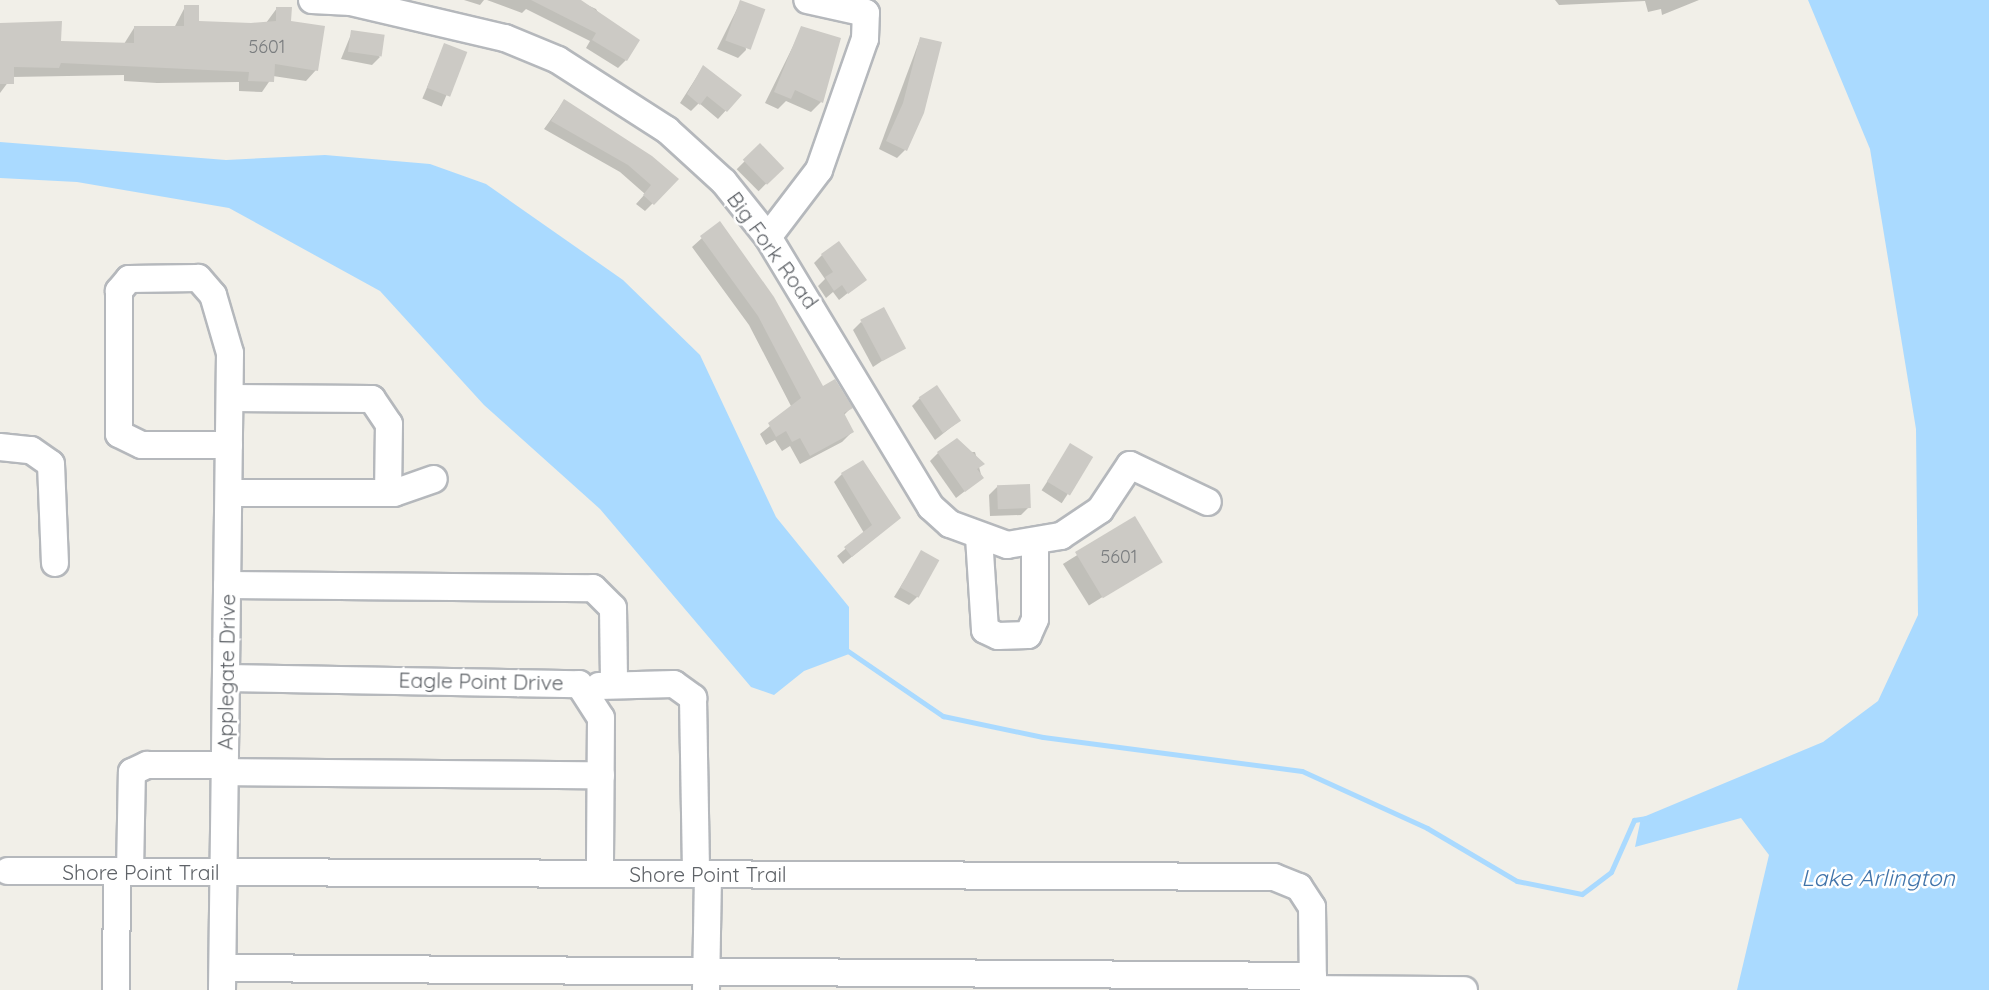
<!DOCTYPE html>
<html>
<head>
<meta charset="utf-8">
<style>
  body { margin:0 }
  #map { position:relative; width:1989px; height:990px; overflow:hidden; background:#f1efe8; font-family:Quicksand,sans-serif }
  div>[style] { position:absolute }
  .water>* { inset:0; background:#aadaff }
  .shadow>* { inset:0; background:#0003; transform-origin:0 0 }
  .stream>* { height:5px; margin:-2.5px; padding:0 2.5px; transform-origin:2.5px; border-radius:2.5px; background:#aadaff }
  .building>* { inset:0; background:#cccac5; transform-origin:0 0 }
  .roads { filter:drop-shadow(2px 0 #b5b8bc) drop-shadow(-2px 0 #b5b8bc) drop-shadow(0 2px #b5b8bc) drop-shadow(0 -2px #b5b8bc) }
  .minor>* { height:26px; margin:-13px; padding:0 13px; transform-origin:13px; border-radius:13px; background:#fff }
  span { translate:-50% -50%; white-space:nowrap; text-align:center; line-height:1.15; -webkit-text-stroke:5px #fff; paint-order:stroke }
  .number-label { font-size:18px; color:#7a7d7f }
  .number-label span { -webkit-text-stroke-width:0 }
  .street-label { font-size:21px; color:#5f6368 }
  .water-label { font-size:23px; color:#4174aa; font-style:italic }
</style>
</head>
<body>
<div id="map">
  <div class="water">
    <div style="clip-path:polygon(1808px 0,1989px 0,1989px 990px,1737px 990px,1769px 855px,1741px 818px,1635px 847px,1641px 818px,1823px 742px,1878px 701px,1918px 615px,1916px 429px,1870px 149px)"></div>
    <div style="clip-path:polygon(0 142px,226px 160px,325px 155px,430px 164px,486px 184px,623px 280px,700px 355px,776px 517px,849px 607px,849px 654px,804px 671px,774px 695px,751px 687px,600px 509px,484px 405px,380px 291px,229px 208px,77px 182px,0 178px)"></div>
  </div>
  <div class="shadow">
    <div style="clip-path:polygon(464px 0,484px 0,480px 5px)"></div>
    <div style="clip-path:polygon(487px 0,576px 0,596px 9px,626px 60px,618px 68px,586px 48px,590px 41px,526px 9px,522px 13px)"></div>
    <div style="clip-path:polygon(1555px 0,1699px 0,1662px 15px,1661px 9px,1648px 12px,1645px 1px,1559px 5px)"></div>
    <div style="clip-path:polygon(741px 1px,746px 50px,738px 58px,717px 49px)"></div>
    <div style="clip-path:polygon(185px 7px,197px 23px,240px 24px,266px 23px,277px 8px,316px 70px,306px 81px,273px 76px,262px 92px,239px 91px,239px 82px,157px 83px,124px 81px,124px 75px,12px 77px,0 93px,0 25px,59px 42px,124px 44px,134px 28px,174px 28px)"></div>
    <div style="clip-path:polygon(802px 28px,821px 102px,811px 112px,786px 101px,778px 109px,765px 103px)"></div>
    <div style="clip-path:polygon(352px 32px,380px 57px,372px 65px,341px 59px)"></div>
    <div style="clip-path:polygon(920px 39px,905px 150px,897px 158px,879px 149px)"></div>
    <div style="left:445px;top:45px;width:21px;height:58px;rotate:23deg"></div>
    <div style="clip-path:polygon(703px 67px,739px 96px,718px 119px,699px 103px,691px 111px,680px 103px)"></div>
    <div style="clip-path:polygon(564px 101px,676px 180px,645px 211px,636px 204px,645px 194px,620px 172px,544px 129px)"></div>
    <div style="left:760px;top:146px;width:31px;height:33px;rotate:45deg"></div>
    <div style="clip-path:polygon(702px 238px,822px 389px,851px 408px,843px 416px,852px 432px,842px 442px,800px 464px,790px 446px,782px 451px,775px 440px,766px 445px,760px 434px,792px 408px,749px 325px,692px 247px)"></div>
    <div style="clip-path:polygon(822px 255px,864px 280px,839px 300px,833px 292px,826px 298px,818px 286px,825px 279px,814px 263px)"></div>
    <div style="clip-path:polygon(861px 322px,903px 347px,873px 367px,853px 330px)"></div>
    <div style="clip-path:polygon(920px 398px,959px 421px,935px 440px,912px 406px)"></div>
    <div style="left:1071px;top:445px;width:24px;height:54px;rotate:33deg"></div>
    <div style="clip-path:polygon(975px 452px,982px 478px,956px 498px,930px 461px,938px 453px)"></div>
    <div style="clip-path:polygon(842px 474px,899px 518px,843px 564px,837px 556px,864px 533px,834px 482px)"></div>
    <div style="clip-path:polygon(997px 487px,1029px 507px,1021px 515px,990px 516px,989px 495px)"></div>
    <div style="left:1135px;top:519px;width:49px;height:85px;rotate:58deg"></div>
    <div style="clip-path:polygon(922px 552px,917px 597px,909px 605px,894px 597px)"></div>
  </div>
  <div class="stream">
    <div style="left:845px;top:649px;width:119px;rotate:34.4deg"></div>
    <div style="left:943px;top:716px;width:102px;rotate:11.9deg"></div>
    <div style="left:1043px;top:737px;width:261px;rotate:7.5deg"></div>
    <div style="left:1302px;top:771px;width:137px;rotate:24.5deg"></div>
    <div style="left:1427px;top:828px;width:104px;rotate:30.5deg"></div>
    <div style="left:1517px;top:881px;width:66px;rotate:11.3deg"></div>
    <div style="left:1582px;top:894px;width:36px;rotate:-37deg"></div>
    <div style="left:1611px;top:872px;width:57px;rotate:-66.1deg"></div>
    <div style="left:1634px;top:820px;width:13px;rotate:-9deg"></div>
  </div>
  <div class="building">
    <div style="clip-path:polygon(531px 0,581px 0,640px 40px,627px 61px,592px 40px,596px 33px)"></div>
    <div style="left:740px;top:0;width:27px;height:43px;rotate:20deg"></div>
    <div style="clip-path:polygon(184px 5px,199px 5px,199px 21px,251px 23px,276px 21px,276px 7px,292px 7px,291px 21px,325px 26px,318px 71px,275px 64px,274px 82px,248px 81px,249px 72px,61px 63px,59px 68px,14px 67px,14px 84px,0 84px,0 23px,62px 21px,61px 41px,134px 43px,134px 26px,184px 26px)"></div>
    <div style="clip-path:polygon(801px 26px,841px 38px,823px 103px,795px 90px,791px 99px,774px 92px)"></div>
    <div style="left:351px;top:30px;width:34px;height:22px;rotate:8deg"></div>
    <div style="clip-path:polygon(920px 37px,942px 42px,924px 113px,907px 151px,886px 141px,903px 103px)"></div>
    <div style="left:444px;top:43px;width:25px;height:48px;rotate:21deg"></div>
    <div style="clip-path:polygon(703px 65px,742px 95px,727px 112px,707px 96px,700px 105px,687px 94px)"></div>
    <div style="clip-path:polygon(564px 99px,652px 156px,679px 179px,654px 205px,643px 195px,651px 185px,628px 165px,551px 121px)"></div>
    <div style="left:760px;top:143px;width:35px;height:24px;rotate:46deg"></div>
    <div style="clip-path:polygon(720px 221px,774px 297px,823px 386px,835px 379px,853px 408px,844px 413px,854px 432px,810px 456px,800px 438px,792px 442px,786px 431px,776px 437px,768px 423px,801px 398px,758px 316px,700px 236px)"></div>
    <div style="clip-path:polygon(839px 241px,867px 280px,848px 294px,842px 285px,834px 291px,825px 277px,833px 272px,821px 254px)"></div>
    <div style="left:884px;top:307px;width:47px;height:27px;rotate:62deg"></div>
    <div style="left:937px;top:385px;width:43px;height:22px;rotate:56deg"></div>
    <div style="clip-path:polygon(957px 438px,985px 464px,977px 469px,984px 478px,965px 492px,937px 452px)"></div>
    <div style="left:1070px;top:443px;width:27px;height:45px;rotate:31deg"></div>
    <div style="clip-path:polygon(863px 460px,901px 518px,852px 557px,844px 547px,872px 525px,841px 473px)"></div>
    <div style="left:1030px;top:484px;width:24px;height:33px;rotate:88deg"></div>
    <div style="left:1135px;top:516px;width:54px;height:70px;rotate:59deg"></div>
    <div style="left:921px;top:550px;width:21px;height:43px;rotate:29deg"></div>
  </div>
  <div class="roads">
    <div class="minor">
      <div style="left:312px;top:0;width:39px;rotate:3deg"></div>
      <div style="left:351px;top:2px;width:158px;rotate:13.2deg"></div>
      <div style="left:505px;top:38px;width:57px;rotate:22.5deg"></div>
      <div style="left:558px;top:60px;width:130px;rotate:32.7deg"></div>
      <div style="left:667px;top:130px;width:77px;rotate:42.4deg"></div>
      <div style="left:724px;top:182px;width:70px;rotate:51.3deg"></div>
      <div style="left:768px;top:237px;width:315px;rotate:58.9deg"></div>
      <div style="left:931px;top:507px;width:25px;rotate:42deg"></div>
      <div style="left:950px;top:524px;width:61px;rotate:20.2deg"></div>
      <div style="left:1007px;top:545px;width:55px;rotate:-9.5deg"></div>
      <div style="left:1061px;top:536px;width:47px;rotate:-33.7deg"></div>
      <div style="left:1100px;top:510px;width:54px;rotate:-56.3deg"></div>
      <div style="left:1130px;top:465px;width:86px;rotate:25.4deg"></div>
      <div style="left:768px;top:237px;width:84px;rotate:-52.7deg"></div>
      <div style="left:819px;top:170px;width:139px;rotate:-70.7deg"></div>
      <div style="left:865px;top:39px;width:26px;rotate:-88deg"></div>
      <div style="left:866px;top:13px;width:60px;rotate:-167.6deg"></div>
      <div style="left:230px;top:398px;width:142px;rotate:0.4deg"></div>
      <div style="left:372px;top:399px;width:30px;rotate:56deg"></div>
      <div style="left:389px;top:424px;width:69px;rotate:90.8deg"></div>
      <div style="left:0;top:447px;width:31px;rotate:6deg"></div>
      <div style="left:31px;top:450px;width:24px;rotate:35deg"></div>
      <div style="left:51px;top:464px;width:99px;rotate:87.7deg"></div>
      <div style="left:229px;top:493px;width:165px"></div>
      <div style="left:394px;top:493px;width:42px;rotate:-19.3deg"></div>
      <div style="left:979px;top:537px;width:93px;rotate:86.3deg"></div>
      <div style="left:985px;top:630px;width:14px;rotate:25deg"></div>
      <div style="left:998px;top:636px;width:30px;rotate:-2deg"></div>
      <div style="left:1028px;top:635px;width:17px;rotate:-66deg"></div>
      <div style="left:1035px;top:619px;width:76px;rotate:-90deg"></div>
      <div style="left:227px;top:585px;width:366px;rotate:0.5deg"></div>
      <div style="left:593px;top:588px;width:28px;rotate:45deg"></div>
      <div style="left:613px;top:608px;width:76px;rotate:89.2deg"></div>
      <div style="left:226px;top:678px;width:353px;rotate:1deg"></div>
      <div style="left:579px;top:684px;width:40px;rotate:57.1deg"></div>
      <div style="left:601px;top:718px;width:156px;rotate:90.4deg"></div>
      <div style="left:599px;top:686px;width:75px;rotate:-1.5deg"></div>
      <div style="left:674px;top:684px;width:24px;rotate:36deg"></div>
      <div style="left:693px;top:698px;width:176px;rotate:89deg"></div>
      <div style="left:225px;top:772px;width:376px;rotate:0.5deg"></div>
      <div style="left:8px;top:871px;width:1266px;rotate:0.27deg"></div>
      <div style="left:1274px;top:877px;width:27px;rotate:22deg"></div>
      <div style="left:1299px;top:887px;width:24px;rotate:57deg"></div>
      <div style="left:1312px;top:907px;width:83px;rotate:89.3deg"></div>
      <div style="left:130px;top:872px;width:100px;rotate:-88.9deg"></div>
      <div style="left:132px;top:772px;width:17px;rotate:-25deg"></div>
      <div style="left:147px;top:765px;width:78px"></div>
      <div style="left:223px;top:968px;width:1090px;rotate:0.42deg"></div>
      <div style="left:1313px;top:989px;width:151px;rotate:0.4deg"></div>
      <div style="left:116px;top:990px;width:119px;rotate:-89.5deg"></div>
      <div style="left:222px;top:990px;width:637px;rotate:-89.28deg"></div>
      <div style="left:230px;top:353px;width:60px;rotate:-106.3deg"></div>
      <div style="left:213px;top:295px;width:23px;rotate:-131deg"></div>
      <div style="left:198px;top:278px;width:69px;rotate:179.2deg"></div>
      <div style="left:129px;top:279px;width:16px;rotate:130deg"></div>
      <div style="left:119px;top:291px;width:143px;rotate:90deg"></div>
      <div style="left:119px;top:434px;width:25px;rotate:26deg"></div>
      <div style="left:142px;top:445px;width:87px"></div>
      <div style="left:706px;top:990px;width:116px;rotate:-89deg"></div>
    </div>
  </div>
  <div class="number-label">
    <span style="left:267px;top:47px">5601</span>
    <span style="left:1119px;top:557px">5601</span>
  </div>
  <div class="street-label">
    <span style="left:773px;top:250px;rotate:54deg">Big Fork Road</span>
    <span style="left:226px;top:672px;rotate:-89deg">Applegate Drive</span>
    <span style="left:481px;top:681px;rotate:1deg">Eagle Point Drive</span>
    <span style="left:141px;top:872px">Shore Point Trail</span>
    <span style="left:708px;top:874px">Shore Point Trail</span>
  </div>
  <div class="water-label">
    <span style="left:1878px;top:878px">Lake Arlington</span>
  </div>
</div>
</body>
</html>
